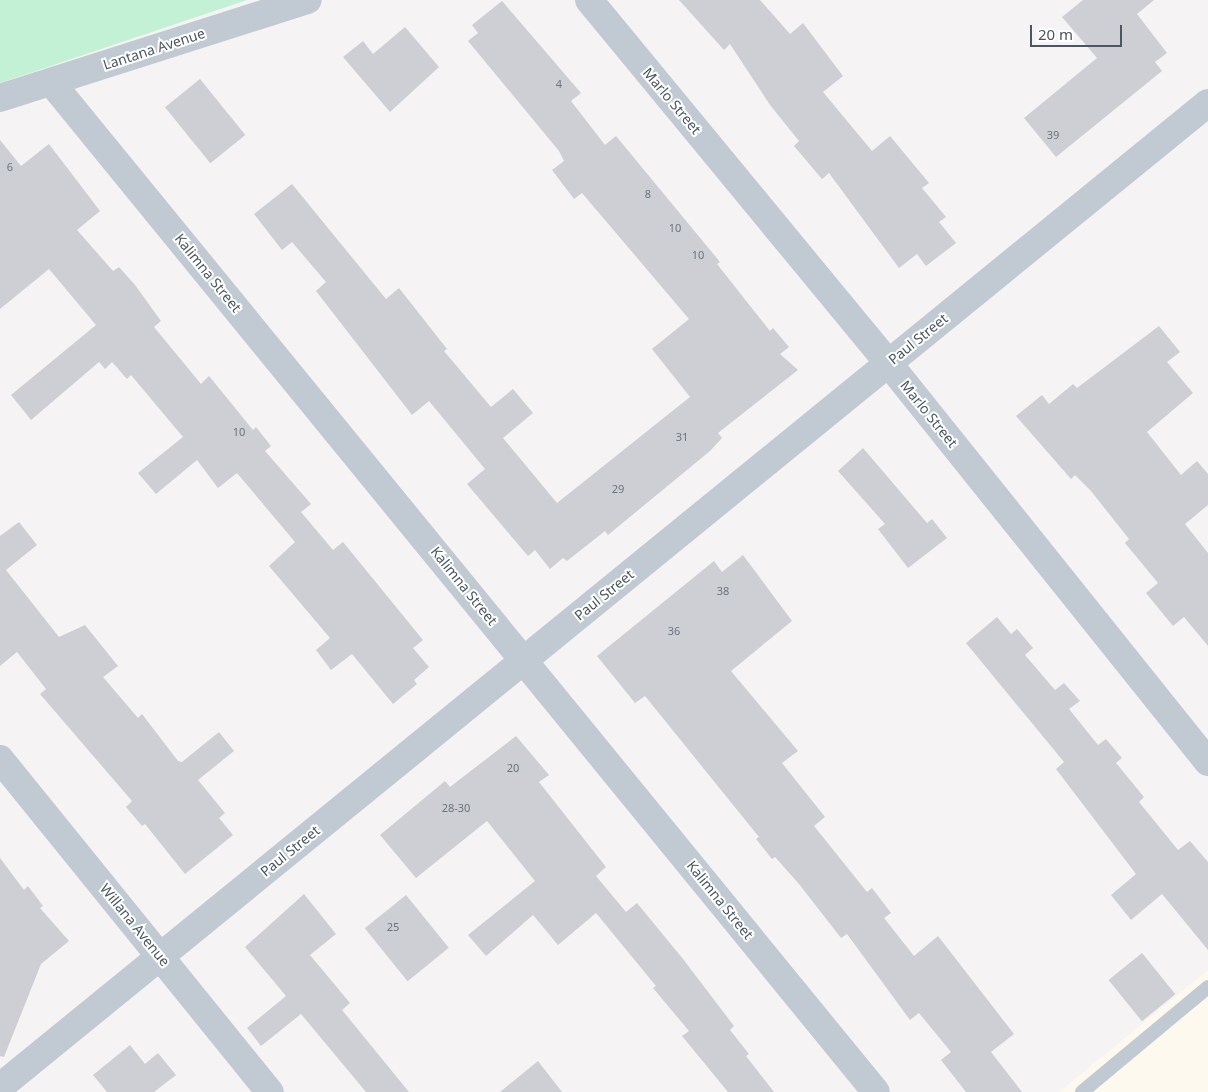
<!DOCTYPE html>
<html>
<head>
<meta charset="utf-8">
<style>
  body { margin:0 }
  #map { position:relative; width:1208px; height:1092px; overflow:hidden; background:#f5f3f3; font-family:"Noto Sans",sans-serif }
  div>[style] { position:absolute }
  .commercial>* { inset:0; background:#fdf9ef }
  .green>* { inset:0; background:#c3f1d5 }
  .building>* { inset:0; background:#cdcfd5; transform-origin:0 0 }
  .service>* { height:14px; margin:-7px; padding:0 7px; transform-origin:7px; border-radius:7px; background:#c1cad2 }
  .minor>* { height:28px; margin:-14px; padding:0 14px; transform-origin:14px; border-radius:14px; background:#c1cad2 }
  span { translate:-50% -50%; white-space:nowrap; text-align:center; line-height:1.15; -webkit-text-stroke:4px #fff; paint-order:stroke }
  .number-label { font-size:11px; color:#6b747e }
  .number-label span { -webkit-text-stroke-width:0 }
  .street-label { font-size:14px; color:#4a5661 }
  .scale { position:absolute; left:1030px; top:25px; width:92px; height:22px; box-sizing:border-box; border:2px solid #4a5661; border-top:0; padding-left:6px; font-size:15px; line-height:18px; white-space:nowrap; color:#4a5661; -webkit-text-stroke:4px #fff; paint-order:stroke }
</style>
</head>
<body>
<div id="map">
  <div class="commercial">
    <div style="clip-path:polygon(1208px 970px,1208px 1092px,1059px 1092px)"></div>
  </div>
  <div class="green">
    <div style="clip-path:polygon(0 0,247px 0,0 83px)"></div>
  </div>
  <div class="building">
    <div style="clip-path:polygon(679px 0,760px 0,790px 34px,803px 23px,843px 76px,823px 92px,872px 151px,890px 136px,929px 183px,922px 188px,946px 217px,939px 222px,956px 243px,926px 266px,917px 254px,899px 268px,829px 173px,822px 179px,794px 146px,799px 141px,770px 105px,730px 44px,724px 50px)"></div>
    <div style="clip-path:polygon(1083px 0,1154px 0,1137px 14px,1167px 53px,1155px 62px,1162px 71px,1056px 157px,1024px 118px,1097px 58px,1062px 17px)"></div>
    <div style="clip-path:polygon(502px 1px,581px 93px,571px 101px,605px 145px,616px 136px,720px 262px,717px 264px,770px 331px,773px 328px,789px 347px,780px 354px,798px 370px,718px 433px,722px 438px,710px 451px,608px 535px,605px 531px,567px 561px,563px 558px,550px 569px,535px 550px,528px 556px,467px 484px,485px 469px,429px 401px,412px 415px,316px 291px,326px 282px,292px 242px,282px 250px,254px 214px,292px 184px,386px 299px,399px 288px,447px 349px,444px 351px,491px 407px,513px 389px,533px 413px,503px 438px,557px 503px,690px 397px,652px 349px,689px 319px,582px 193px,574px 199px,552px 170px,564px 161px,559px 151px,468px 41px,478px 33px,472px 25px)"></div>
    <div style="clip-path:polygon(405px 27px,439px 67px,390px 112px,343px 57px,363px 41px,373px 54px)"></div>
    <div style="left:200px;top:79px;width:72px;height:45px;rotate:51deg"></div>
    <div style="clip-path:polygon(0 140px,21px 166px,49px 144px,100px 211px,77px 230px,113px 271px,119px 267px,135px 285px,161px 321px,154px 327px,201px 384px,209px 376px,253px 430px,256px 427px,271px 446px,265px 451px,311px 504px,301px 512px,333px 550px,343px 542px,423px 640px,413px 648px,429px 667px,414px 680px,417px 684px,393px 704px,352px 654px,331px 670px,316px 650px,330px 638px,269px 566px,295px 542px,237px 473px,218px 488px,197px 460px,156px 494px,138px 473px,183px 437px,131px 375px,127px 379px,112px 362px,105px 369px,99px 362px,31px 420px,11px 395px,96px 325px,49px 269px,0 309px)"></div>
    <div style="clip-path:polygon(1159px 326px,1180px 352px,1167px 362px,1193px 393px,1147px 432px,1181px 475px,1197px 461px,1208px 474px,1208px 505px,1185px 524px,1208px 553px,1208px 646px,1184px 617px,1173px 626px,1146px 593px,1158px 583px,1125px 543px,1129px 539px,1091px 491px,1075px 475px,1071px 479px,1016px 416px,1042px 395px,1049px 404px,1073px 384px,1077px 388px)"></div>
    <div style="clip-path:polygon(863px 448px,927px 523px,932px 519px,947px 538px,908px 568px,878px 529px,885px 524px,838px 471px)"></div>
    <div style="clip-path:polygon(19px 522px,37px 545px,6px 570px,59px 637px,85px 625px,118px 666px,103px 677px,138px 718px,142px 714px,178px 761px,182px 762px,219px 732px,234px 751px,198px 780px,225px 813px,219px 818px,233px 835px,185px 874px,145px 824px,142px 826px,126px 807px,132px 801px,40px 694px,46px 689px,17px 652px,0 666px,0 536px)"></div>
    <div style="clip-path:polygon(743px 555px,792px 621px,731px 671px,798px 751px,782px 763px,825px 817px,814px 826px,867px 892px,872px 888px,891px 913px,884px 918px,914px 956px,938px 936px,1014px 1034px,991px 1052px,1022px 1092px,966px 1092px,941px 1060px,951px 1052px,919px 1013px,910px 1020px,847px 934px,841px 938px,799px 884px,775px 857px,772px 859px,756px 839px,759px 837px,645px 696px,635px 703px,597px 656px,714px 561px,722px 572px)"></div>
    <div style="clip-path:polygon(997px 617px,1011px 634px,1017px 629px,1033px 648px,1025px 655px,1055px 690px,1064px 683px,1080px 701px,1069px 709px,1098px 745px,1106px 739px,1122px 758px,1116px 763px,1144px 797px,1139px 802px,1178px 850px,1190px 841px,1208px 862px,1208px 950px,1162px 894px,1131px 920px,1111px 895px,1136px 874px,1056px 769px,1064px 762px,966px 643px)"></div>
    <div style="clip-path:polygon(516px 736px,549px 775px,539px 782px,606px 867px,596px 876px,626px 912px,637px 903px,683px 959px,734px 1026px,730px 1030px,749px 1054px,746px 1056px,774px 1092px,728px 1092px,682px 1036px,689px 1031px,653px 988px,656px 986px,596px 913px,558px 945px,533px 915px,486px 956px,468px 935px,535px 881px,487px 821px,416px 878px,380px 835px,445px 781px,450px 787px)"></div>
    <div style="clip-path:polygon(0 858px,24px 890px,28px 886px,43px 906px,40px 908px,69px 941px,41px 964px,4px 1057px,0 1056px)"></div>
    <div style="clip-path:polygon(304px 894px,336px 934px,310px 955px,350px 1003px,342px 1010px,409px 1092px,366px 1092px,301px 1014px,261px 1046px,247px 1028px,286px 996px,245px 947px)"></div>
    <div style="left:406px;top:895px;width:68px;height:53px;rotate:51deg"></div>
    <div style="left:1142px;top:953px;width:53px;height:43px;rotate:51deg"></div>
    <div style="clip-path:polygon(130px 1045px,145px 1064px,158px 1053px,176px 1075px,154px 1092px,107px 1092px,93px 1075px)"></div>
    <div style="clip-path:polygon(538px 1061px,562px 1092px,500px 1092px)"></div>
  </div>
  <div class="service">
    <div style="left:1082px;top:1092px;width:164px;rotate:-39.8deg"></div>
  </div>
  <div class="minor">
    <div style="left:589px;top:0;width:472px;rotate:50.5deg"></div>
    <div style="left:889px;top:364px;width:510px;rotate:51.29deg"></div>
    <div style="left:51px;top:82px;width:1304px;rotate:50.76deg"></div>
    <div style="left:0;top:98px;width:323px;rotate:-17.7deg"></div>
    <div style="left:0;top:759px;width:429px;rotate:51deg"></div>
    <div style="left:0;top:1087px;width:1558px;rotate:-39.17deg"></div>
  </div>
  <div class="number-label">
    <span style="left:559px;top:84px">4</span>
    <span style="left:1053px;top:135px">39</span>
    <span style="left:10px;top:167px">6</span>
    <span style="left:648px;top:194px">8</span>
    <span style="left:675px;top:228px">10</span>
    <span style="left:698px;top:255px">10</span>
    <span style="left:239px;top:432px">10</span>
    <span style="left:682px;top:437px">31</span>
    <span style="left:618px;top:489px">29</span>
    <span style="left:723px;top:591px">38</span>
    <span style="left:674px;top:631px">36</span>
    <span style="left:513px;top:768px">20</span>
    <span style="left:456px;top:808px">28-30</span>
    <span style="left:393px;top:927px">25</span>
  </div>
  <div class="street-label">
    <span style="left:154px;top:49px;rotate:-18deg">Lantana Avenue</span>
    <span style="left:672px;top:101px;rotate:50deg">Marlo Street</span>
    <span style="left:208px;top:273px;rotate:51deg">Kalimna Street</span>
    <span style="left:918px;top:339px;rotate:-39deg">Paul Street</span>
    <span style="left:929px;top:414px;rotate:51deg">Marlo Street</span>
    <span style="left:464px;top:586px;rotate:51deg">Kalimna Street</span>
    <span style="left:604px;top:595px;rotate:-39deg">Paul Street</span>
    <span style="left:290px;top:851px;rotate:-39deg">Paul Street</span>
    <span style="left:720px;top:900px;rotate:51deg">Kalimna Street</span>
    <span style="left:135px;top:925px;rotate:51deg">Willana Avenue</span>
  </div>
  <div class="scale">20 m</div>
</div>
</body>
</html>
